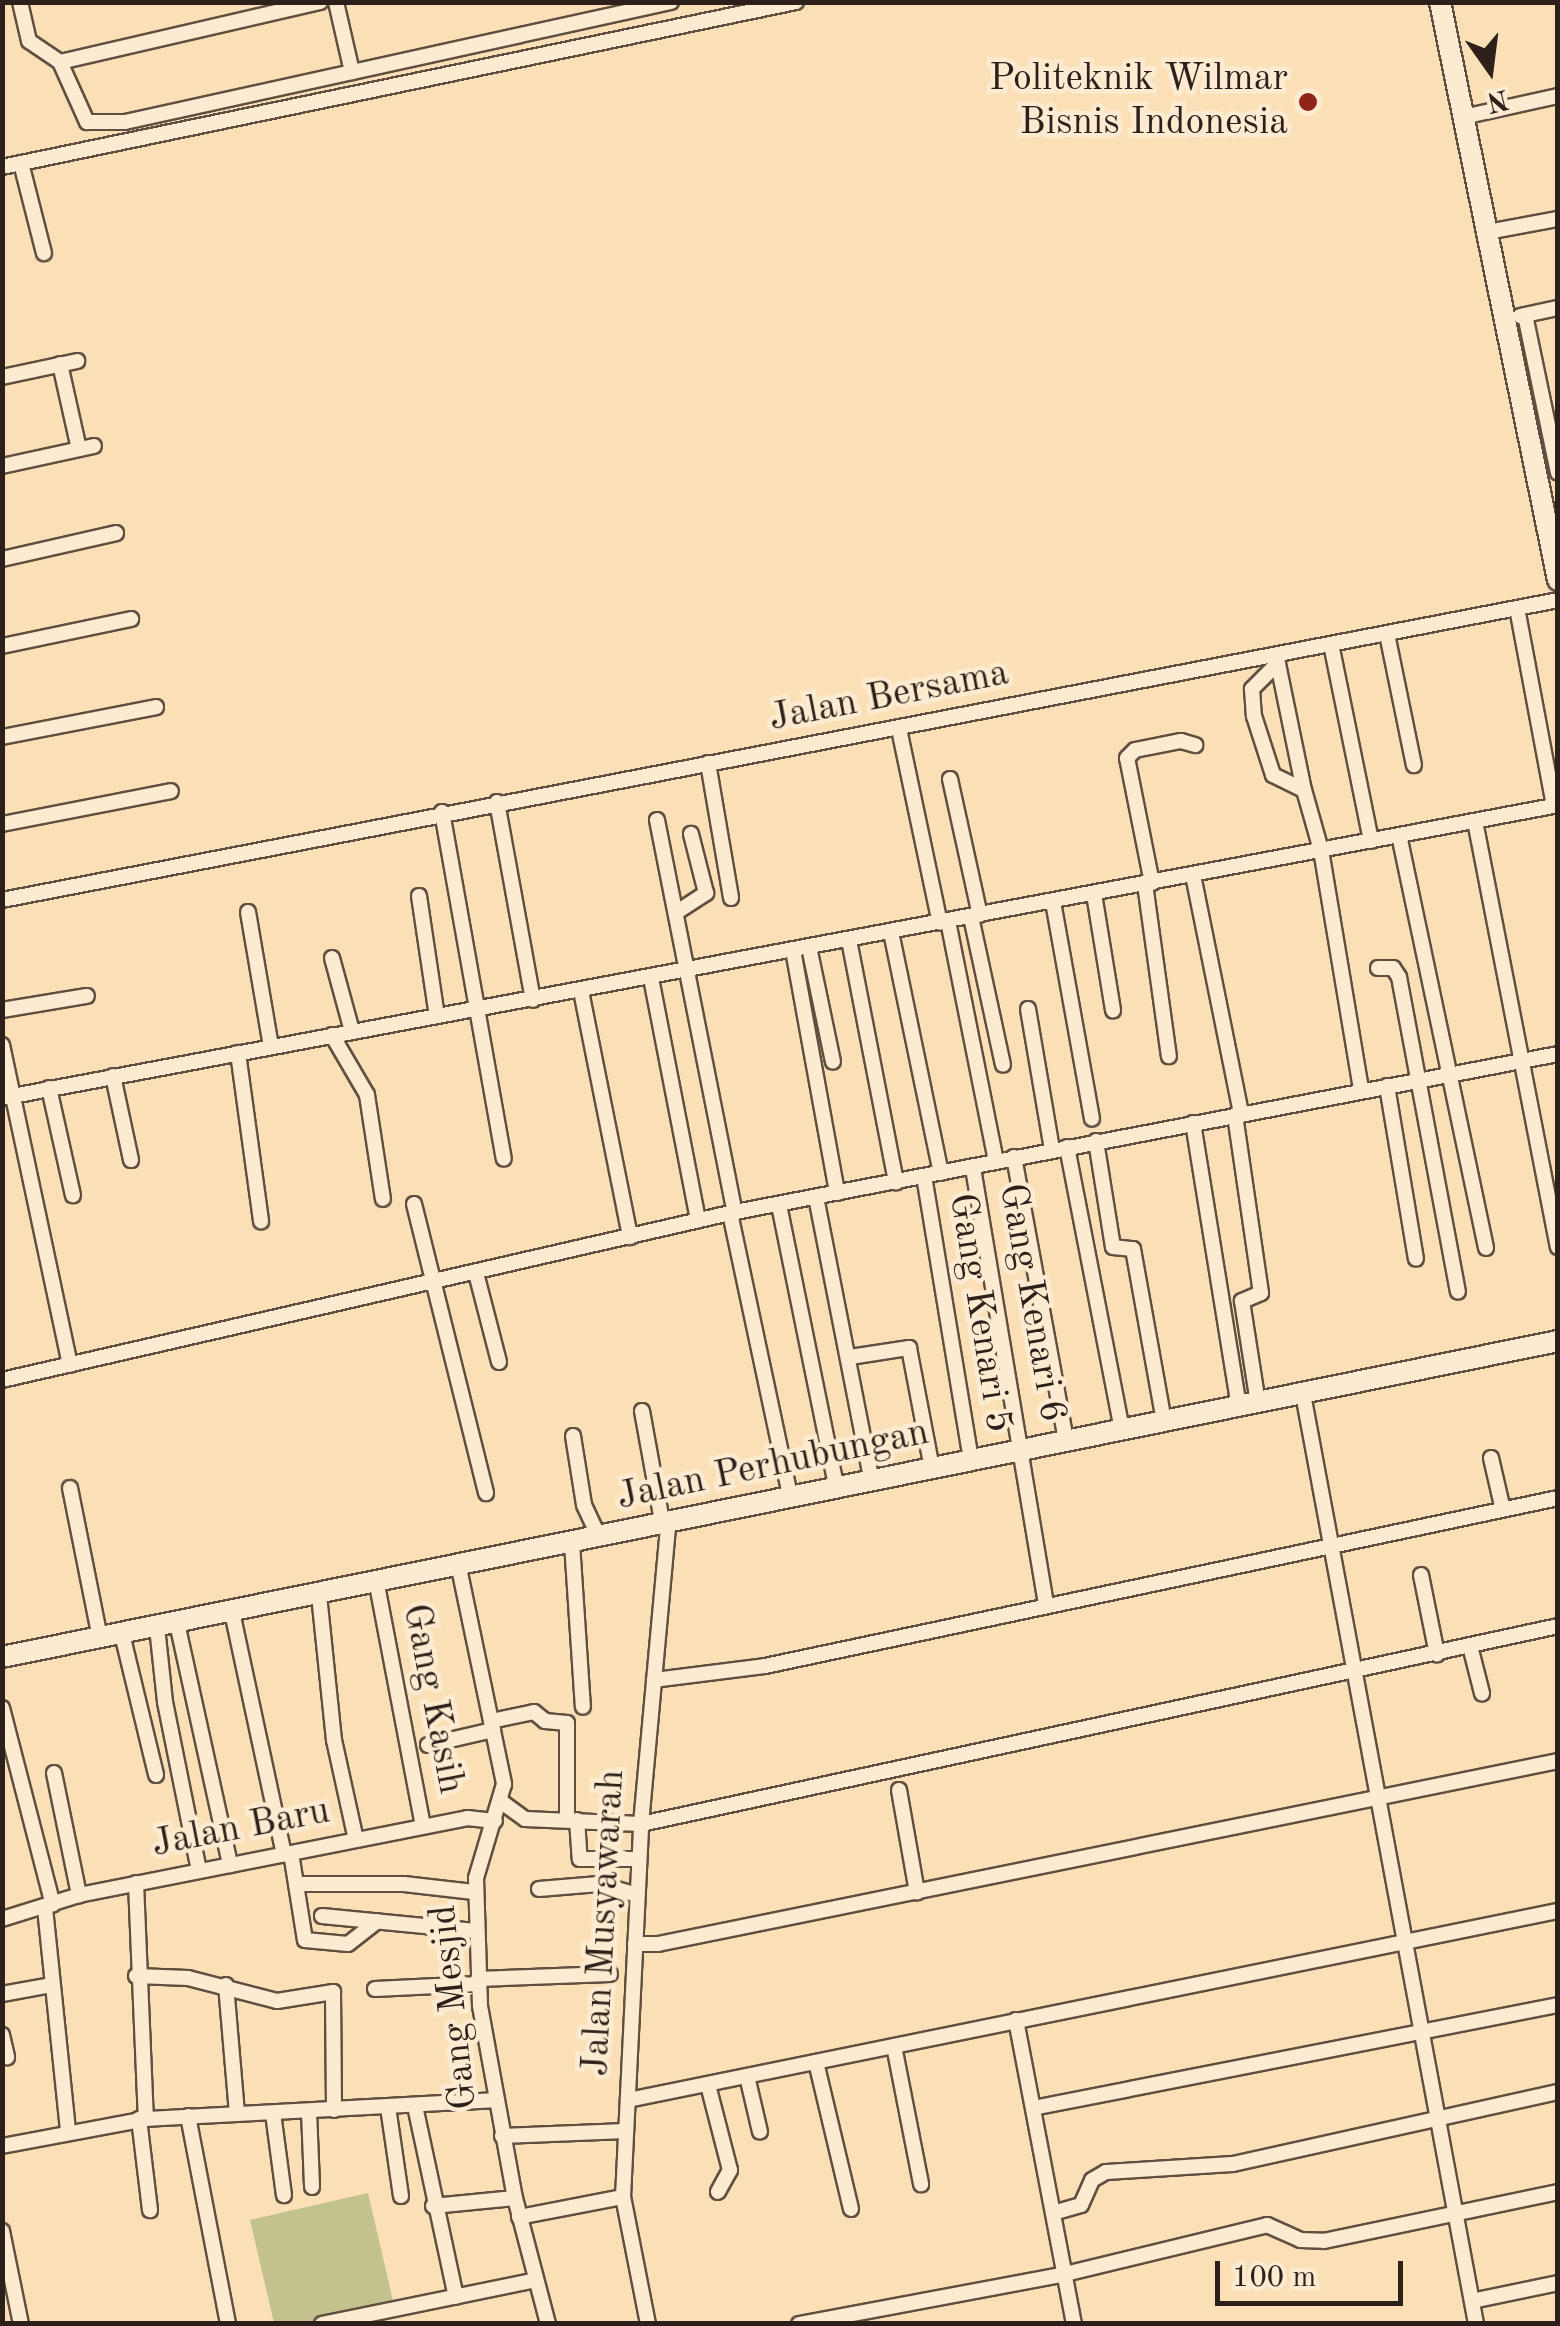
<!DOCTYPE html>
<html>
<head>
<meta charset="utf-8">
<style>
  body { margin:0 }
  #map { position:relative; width:1560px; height:2326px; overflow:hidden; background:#fbe0b7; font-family:"Old Standard TT",serif }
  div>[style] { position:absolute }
  .green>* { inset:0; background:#c1c28d }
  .roads { filter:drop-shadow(2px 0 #604f40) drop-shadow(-2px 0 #604f40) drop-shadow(0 2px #604f40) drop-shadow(0 -2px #604f40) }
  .street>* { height:14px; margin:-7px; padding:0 7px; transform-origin:7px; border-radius:7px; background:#fcebd0 }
  .secondary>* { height:20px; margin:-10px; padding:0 10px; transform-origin:10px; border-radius:10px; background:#fcebd0 }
  .dots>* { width:28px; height:28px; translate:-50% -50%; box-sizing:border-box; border:5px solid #fcebd0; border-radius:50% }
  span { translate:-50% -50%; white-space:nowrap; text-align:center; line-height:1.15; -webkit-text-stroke:9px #fcebd0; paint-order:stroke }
  .poi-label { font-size:38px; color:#2d1f19 }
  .right { translate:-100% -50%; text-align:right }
  .street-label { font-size:38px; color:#2d1f19 }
  .frame { position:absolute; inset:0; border:5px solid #2d1f19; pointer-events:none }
  .north { position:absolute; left:1440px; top:20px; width:100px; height:100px; -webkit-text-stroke:8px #fcebd0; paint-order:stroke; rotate:166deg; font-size:28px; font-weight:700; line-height:40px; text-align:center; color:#2d1f19 }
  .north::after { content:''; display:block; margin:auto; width:35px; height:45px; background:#2d1f19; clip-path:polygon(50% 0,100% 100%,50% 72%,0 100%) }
  .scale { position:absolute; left:1215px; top:2261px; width:188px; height:45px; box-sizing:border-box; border:5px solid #2d1f19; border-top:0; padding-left:12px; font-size:30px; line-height:35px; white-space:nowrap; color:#2d1f19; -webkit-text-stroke:8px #fcebd0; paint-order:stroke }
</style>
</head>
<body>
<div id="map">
  <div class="green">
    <div style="clip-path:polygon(368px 2193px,394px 2305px,314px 2323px,274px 2323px,250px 2220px)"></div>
  </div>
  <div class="roads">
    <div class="street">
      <div style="left:20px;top:2px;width:40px;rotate:77deg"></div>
      <div style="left:29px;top:41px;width:37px;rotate:34deg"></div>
      <div style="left:60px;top:62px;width:66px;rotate:65.8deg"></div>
      <div style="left:87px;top:122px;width:38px"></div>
      <div style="left:125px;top:122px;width:559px;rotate:-12.4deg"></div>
      <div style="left:336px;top:2px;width:72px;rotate:77.1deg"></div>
      <div style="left:60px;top:62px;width:267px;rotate:-13deg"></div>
      <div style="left:1463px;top:117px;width:97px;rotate:-12.5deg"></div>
      <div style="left:21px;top:163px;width:93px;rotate:75.7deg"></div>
      <div style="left:2px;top:167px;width:811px;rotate:-11.74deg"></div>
      <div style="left:1487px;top:232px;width:72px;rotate:-10.4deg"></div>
      <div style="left:1525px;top:315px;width:161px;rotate:78.2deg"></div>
      <div style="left:1520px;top:316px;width:39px;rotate:-12deg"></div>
      <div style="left:60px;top:364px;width:87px;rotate:77.4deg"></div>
      <div style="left:2px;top:377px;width:77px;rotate:-12deg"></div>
      <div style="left:2px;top:466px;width:94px;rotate:-12.3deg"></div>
      <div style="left:2px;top:559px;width:117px;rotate:-12.8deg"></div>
      <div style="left:1517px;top:608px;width:201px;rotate:79.4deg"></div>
      <div style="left:1387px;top:634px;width:134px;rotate:78.4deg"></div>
      <div style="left:1331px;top:644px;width:201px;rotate:78.5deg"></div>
      <div style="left:2px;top:646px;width:132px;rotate:-11.8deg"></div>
      <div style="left:1277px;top:659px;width:134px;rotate:78.4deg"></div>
      <div style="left:1278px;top:663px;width:37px;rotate:135deg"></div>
      <div style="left:1252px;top:689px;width:27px;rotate:86deg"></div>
      <div style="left:1254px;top:716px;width:62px;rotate:72.1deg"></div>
      <div style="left:1273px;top:775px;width:34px;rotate:26deg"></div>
      <div style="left:1304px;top:790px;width:62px;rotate:74.2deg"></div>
      <div style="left:1321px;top:850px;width:243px;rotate:80.5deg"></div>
      <div style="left:899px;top:729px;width:198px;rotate:78.1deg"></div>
      <div style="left:2px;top:737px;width:157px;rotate:-11deg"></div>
      <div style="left:708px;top:763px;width:137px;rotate:80.3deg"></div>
      <div style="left:950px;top:779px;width:139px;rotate:77.6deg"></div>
      <div style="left:497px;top:802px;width:201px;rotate:79.7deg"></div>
      <div style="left:442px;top:812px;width:352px;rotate:79.9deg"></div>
      <div style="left:657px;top:820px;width:401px;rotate:78.8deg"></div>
      <div style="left:1475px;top:821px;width:434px;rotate:79deg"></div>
      <div style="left:2px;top:824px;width:172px;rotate:-11deg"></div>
      <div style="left:1399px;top:835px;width:422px;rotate:78.1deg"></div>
      <div style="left:1193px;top:875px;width:243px;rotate:78.6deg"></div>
      <div style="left:1152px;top:883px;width:127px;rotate:-101.3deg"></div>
      <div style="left:1127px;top:758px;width:11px;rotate:-45deg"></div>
      <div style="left:1135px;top:750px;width:47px;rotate:-11.1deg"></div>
      <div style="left:1181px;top:741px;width:15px;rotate:16deg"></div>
      <div style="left:1145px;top:884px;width:174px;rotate:82.1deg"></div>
      <div style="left:1094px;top:894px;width:118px;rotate:80.7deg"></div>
      <div style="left:419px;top:896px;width:121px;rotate:81.5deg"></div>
      <div style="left:2px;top:900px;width:1585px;rotate:-10.91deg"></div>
      <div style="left:1053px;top:902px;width:220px;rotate:79.8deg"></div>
      <div style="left:248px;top:912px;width:136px;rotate:80.3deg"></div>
      <div style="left:677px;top:912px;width:35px;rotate:-33deg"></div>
      <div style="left:706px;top:893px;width:61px;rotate:-104.3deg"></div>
      <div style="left:971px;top:917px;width:151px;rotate:77.8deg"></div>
      <div style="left:948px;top:921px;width:245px;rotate:78.7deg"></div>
      <div style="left:891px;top:932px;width:246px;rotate:78.3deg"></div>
      <div style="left:849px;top:940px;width:247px;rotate:79deg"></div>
      <div style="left:809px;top:947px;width:117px;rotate:78.2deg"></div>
      <div style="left:793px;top:950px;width:247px;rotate:79.7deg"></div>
      <div style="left:332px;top:958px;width:76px;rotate:74.7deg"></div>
      <div style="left:1378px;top:968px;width:15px"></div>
      <div style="left:1393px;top:968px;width:11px;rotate:56deg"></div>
      <div style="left:1399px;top:977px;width:320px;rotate:79.4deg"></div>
      <div style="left:651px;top:978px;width:247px;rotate:79deg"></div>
      <div style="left:581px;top:991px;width:251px;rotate:78.7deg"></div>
      <div style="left:1028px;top:1009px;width:143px;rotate:80.3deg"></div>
      <div style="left:2px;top:1010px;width:86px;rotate:-9.4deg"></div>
      <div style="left:332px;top:1035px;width:69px;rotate:59.7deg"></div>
      <div style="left:367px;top:1095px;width:105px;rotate:81.3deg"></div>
      <div style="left:2px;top:1045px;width:327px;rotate:78deg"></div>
      <div style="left:238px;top:1053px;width:170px;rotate:82.2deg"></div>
      <div style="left:113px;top:1076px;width:86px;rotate:77.9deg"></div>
      <div style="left:1387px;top:1086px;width:175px;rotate:80.5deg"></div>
      <div style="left:49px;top:1088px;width:110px;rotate:77.4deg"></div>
      <div style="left:2px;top:1098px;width:1583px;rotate:-10.66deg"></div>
      <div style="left:1235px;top:1115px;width:180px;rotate:81.7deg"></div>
      <div style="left:1261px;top:1293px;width:21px;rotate:157deg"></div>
      <div style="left:1242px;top:1301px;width:103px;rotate:81.1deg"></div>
      <div style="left:1193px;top:1123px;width:288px;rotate:80.8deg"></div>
      <div style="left:1096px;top:1141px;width:107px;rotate:80.9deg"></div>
      <div style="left:1113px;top:1247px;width:20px;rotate:6deg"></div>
      <div style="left:1133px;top:1249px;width:176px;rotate:79.8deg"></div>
      <div style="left:1067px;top:1147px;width:288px;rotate:79deg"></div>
      <div style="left:1014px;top:1157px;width:289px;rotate:79.6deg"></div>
      <div style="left:973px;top:1168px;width:443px;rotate:80.5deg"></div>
      <div style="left:924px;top:1176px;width:289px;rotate:80.6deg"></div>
      <div style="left:816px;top:1197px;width:290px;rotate:78.9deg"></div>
      <div style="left:414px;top:1204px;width:298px;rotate:76deg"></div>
      <div style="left:779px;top:1205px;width:290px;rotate:78.5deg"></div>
      <div style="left:730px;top:1213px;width:292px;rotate:78deg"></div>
      <div style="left:476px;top:1273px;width:92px;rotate:75.5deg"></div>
      <div style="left:850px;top:1357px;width:60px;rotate:-8.7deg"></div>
      <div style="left:909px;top:1348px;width:123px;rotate:79.2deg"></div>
      <div style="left:2px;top:1380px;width:747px;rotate:-12.92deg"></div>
      <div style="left:730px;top:1213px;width:843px;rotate:-10.87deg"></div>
      <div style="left:1303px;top:1394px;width:946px;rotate:79.46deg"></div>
      <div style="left:642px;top:1411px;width:117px;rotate:79.7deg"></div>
      <div style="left:573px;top:1436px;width:70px;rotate:80.9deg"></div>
      <div style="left:584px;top:1505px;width:35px;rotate:65deg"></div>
      <div style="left:1491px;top:1458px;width:53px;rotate:77deg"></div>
      <div style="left:70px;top:1488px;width:153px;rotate:78.7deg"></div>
      <div style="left:572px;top:1543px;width:164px;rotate:86.2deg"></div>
      <div style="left:459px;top:1568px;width:221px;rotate:78.2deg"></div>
      <div style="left:504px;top:1784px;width:98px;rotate:106.6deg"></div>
      <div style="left:476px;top:1878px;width:128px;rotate:88.2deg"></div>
      <div style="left:480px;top:2006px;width:195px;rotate:79.7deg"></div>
      <div style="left:515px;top:2198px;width:130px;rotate:75.3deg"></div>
      <div style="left:1421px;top:1575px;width:81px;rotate:78.6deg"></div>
      <div style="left:377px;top:1585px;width:245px;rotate:79.2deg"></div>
      <div style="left:319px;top:1595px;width:146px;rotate:84.1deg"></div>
      <div style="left:334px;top:1740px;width:102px;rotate:77.6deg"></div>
      <div style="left:232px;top:1612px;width:248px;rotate:77.9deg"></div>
      <div style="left:177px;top:1623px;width:248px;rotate:77.6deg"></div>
      <div style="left:157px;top:1627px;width:75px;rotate:83.9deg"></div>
      <div style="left:165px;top:1702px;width:172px;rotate:78.6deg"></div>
      <div style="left:122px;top:1634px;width:145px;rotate:76.4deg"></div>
      <div style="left:1470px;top:1646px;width:49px;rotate:75.7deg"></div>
      <div style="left:654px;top:1680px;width:112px;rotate:-7.2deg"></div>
      <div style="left:765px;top:1666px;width:811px;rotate:-11.96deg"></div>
      <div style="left:2px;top:1708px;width:203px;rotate:75.5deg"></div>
      <div style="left:491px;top:1721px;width:44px;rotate:-11.8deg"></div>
      <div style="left:534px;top:1712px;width:14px;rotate:39deg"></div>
      <div style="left:545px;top:1721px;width:22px;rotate:5deg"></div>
      <div style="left:567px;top:1723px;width:95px;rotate:90deg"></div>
      <div style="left:428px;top:1745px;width:67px;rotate:-13deg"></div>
      <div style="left:54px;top:1773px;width:125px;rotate:78.4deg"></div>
      <div style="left:899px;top:1790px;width:104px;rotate:80deg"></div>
      <div style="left:503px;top:1803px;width:27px;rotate:36deg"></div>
      <div style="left:525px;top:1819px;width:116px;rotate:2.5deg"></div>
      <div style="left:641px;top:1824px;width:938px;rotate:-12.18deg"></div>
      <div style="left:577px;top:1820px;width:39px;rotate:86deg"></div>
      <div style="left:580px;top:1859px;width:59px"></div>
      <div style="left:291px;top:1853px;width:88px;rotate:80.9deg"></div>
      <div style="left:305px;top:1940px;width:43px;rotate:5.3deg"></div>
      <div style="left:348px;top:1944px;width:37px;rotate:-38deg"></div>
      <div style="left:136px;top:1883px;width:236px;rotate:87.6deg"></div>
      <div style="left:296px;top:1884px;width:108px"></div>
      <div style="left:404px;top:1884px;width:70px;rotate:6.5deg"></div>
      <div style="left:539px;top:1889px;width:60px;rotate:-4.8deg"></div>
      <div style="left:599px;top:1884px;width:40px;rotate:16deg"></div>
      <div style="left:45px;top:1908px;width:225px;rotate:84.1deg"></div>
      <div style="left:322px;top:1916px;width:154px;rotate:5.6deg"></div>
      <div style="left:2px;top:1919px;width:81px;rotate:-17.3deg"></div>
      <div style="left:79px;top:1895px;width:396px;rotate:-11.2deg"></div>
      <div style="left:467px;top:1818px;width:28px;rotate:6deg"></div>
      <div style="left:635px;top:1944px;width:23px"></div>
      <div style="left:658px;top:1944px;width:918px;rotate:-11.49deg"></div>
      <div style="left:136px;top:1976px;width:52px;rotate:2.2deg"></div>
      <div style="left:188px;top:1978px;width:92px;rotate:14.5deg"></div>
      <div style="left:277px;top:2001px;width:57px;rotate:-9.1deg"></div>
      <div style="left:333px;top:1992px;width:118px;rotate:89.5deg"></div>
      <div style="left:478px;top:1979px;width:132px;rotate:-2.2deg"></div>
      <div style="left:226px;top:1985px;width:129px;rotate:85.1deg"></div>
      <div style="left:375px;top:1989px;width:103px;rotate:-2.8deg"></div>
      <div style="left:2px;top:1994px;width:51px;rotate:-10.2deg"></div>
      <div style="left:1016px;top:2020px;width:309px;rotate:79.2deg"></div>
      <div style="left:2px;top:2035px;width:23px;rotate:77deg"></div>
      <div style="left:894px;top:2046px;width:141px;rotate:78.9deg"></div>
      <div style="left:816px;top:2062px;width:151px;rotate:76.6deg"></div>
      <div style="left:747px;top:2076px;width:57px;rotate:76.9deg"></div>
      <div style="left:708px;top:2085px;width:88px;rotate:75.5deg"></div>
      <div style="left:730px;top:2170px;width:25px;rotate:119deg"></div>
      <div style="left:628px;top:2100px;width:949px;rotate:-11.49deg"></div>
      <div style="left:415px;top:2106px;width:195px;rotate:77.9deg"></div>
      <div style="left:388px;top:2107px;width:90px;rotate:81.7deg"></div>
      <div style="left:1033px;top:2108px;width:535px;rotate:-11.1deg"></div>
      <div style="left:309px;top:2111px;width:76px;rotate:87.7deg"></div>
      <div style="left:273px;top:2113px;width:83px;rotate:82.4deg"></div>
      <div style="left:188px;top:2116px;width:212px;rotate:79.1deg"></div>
      <div style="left:139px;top:2119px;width:92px;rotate:83.1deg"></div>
      <div style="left:502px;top:2136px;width:124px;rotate:-2.3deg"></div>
      <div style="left:2px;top:2146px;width:147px;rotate:-10.6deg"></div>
      <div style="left:146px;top:2119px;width:350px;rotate:-3.1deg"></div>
      <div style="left:433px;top:2206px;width:82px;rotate:-5.6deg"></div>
      <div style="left:1053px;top:2213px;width:29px;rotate:-16deg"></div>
      <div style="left:1081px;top:2205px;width:27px;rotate:-66deg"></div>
      <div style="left:1092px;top:2180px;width:16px;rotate:-30deg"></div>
      <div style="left:1106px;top:2172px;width:127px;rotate:-3.6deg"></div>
      <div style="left:1233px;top:2164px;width:333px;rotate:-12.5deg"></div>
      <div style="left:519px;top:2217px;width:106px;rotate:-10.9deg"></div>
      <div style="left:2px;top:2231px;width:95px;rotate:78.5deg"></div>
      <div style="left:1472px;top:2301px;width:88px;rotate:-11.8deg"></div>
      <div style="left:322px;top:2324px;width:218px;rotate:-11.6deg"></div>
      <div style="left:648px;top:2324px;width:129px;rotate:-101.1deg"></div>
      <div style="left:623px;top:2197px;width:373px;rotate:-87.2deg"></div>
      <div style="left:641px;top:1824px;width:300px;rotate:-84.8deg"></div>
      <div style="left:799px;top:2324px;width:271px;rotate:-10.6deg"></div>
      <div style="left:1065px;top:2274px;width:208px;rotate:-13.6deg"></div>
      <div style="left:1267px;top:2225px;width:36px;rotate:24deg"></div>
      <div style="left:1300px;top:2240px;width:24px;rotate:2deg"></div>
      <div style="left:1324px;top:2241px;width:239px;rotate:-11.8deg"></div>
    </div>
    <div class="secondary">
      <div style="left:1440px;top:2px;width:590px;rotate:78.46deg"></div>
      <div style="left:2px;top:1657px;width:1588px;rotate:-11.48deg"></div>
    </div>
  </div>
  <div class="dots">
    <div style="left:1308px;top:102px;background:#8f2418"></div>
  </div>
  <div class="poi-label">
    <span class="right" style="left:1288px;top:102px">Politeknik Wilmar<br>Bisnis Indonesia</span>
  </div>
  <div class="street-label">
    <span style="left:889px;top:697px;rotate:-11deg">Jalan Bersama</span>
    <span style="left:1031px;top:1303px;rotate:80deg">Gang Kenari 6</span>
    <span style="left:979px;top:1313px;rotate:81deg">Gang Kenari 5</span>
    <span style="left:773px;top:1466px;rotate:-12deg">Jalan Perhubungan</span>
    <span style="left:432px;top:1699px;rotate:79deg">Gang Kasih</span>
    <span style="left:241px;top:1829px;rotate:-11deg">Jalan Baru</span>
    <span style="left:605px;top:1923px;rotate:-87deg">Jalan Musyawarah</span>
    <span style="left:455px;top:2007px;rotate:-96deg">Gang Mesjid</span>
  </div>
  <div class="frame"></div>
  <div class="north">N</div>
  <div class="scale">100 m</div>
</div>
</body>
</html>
